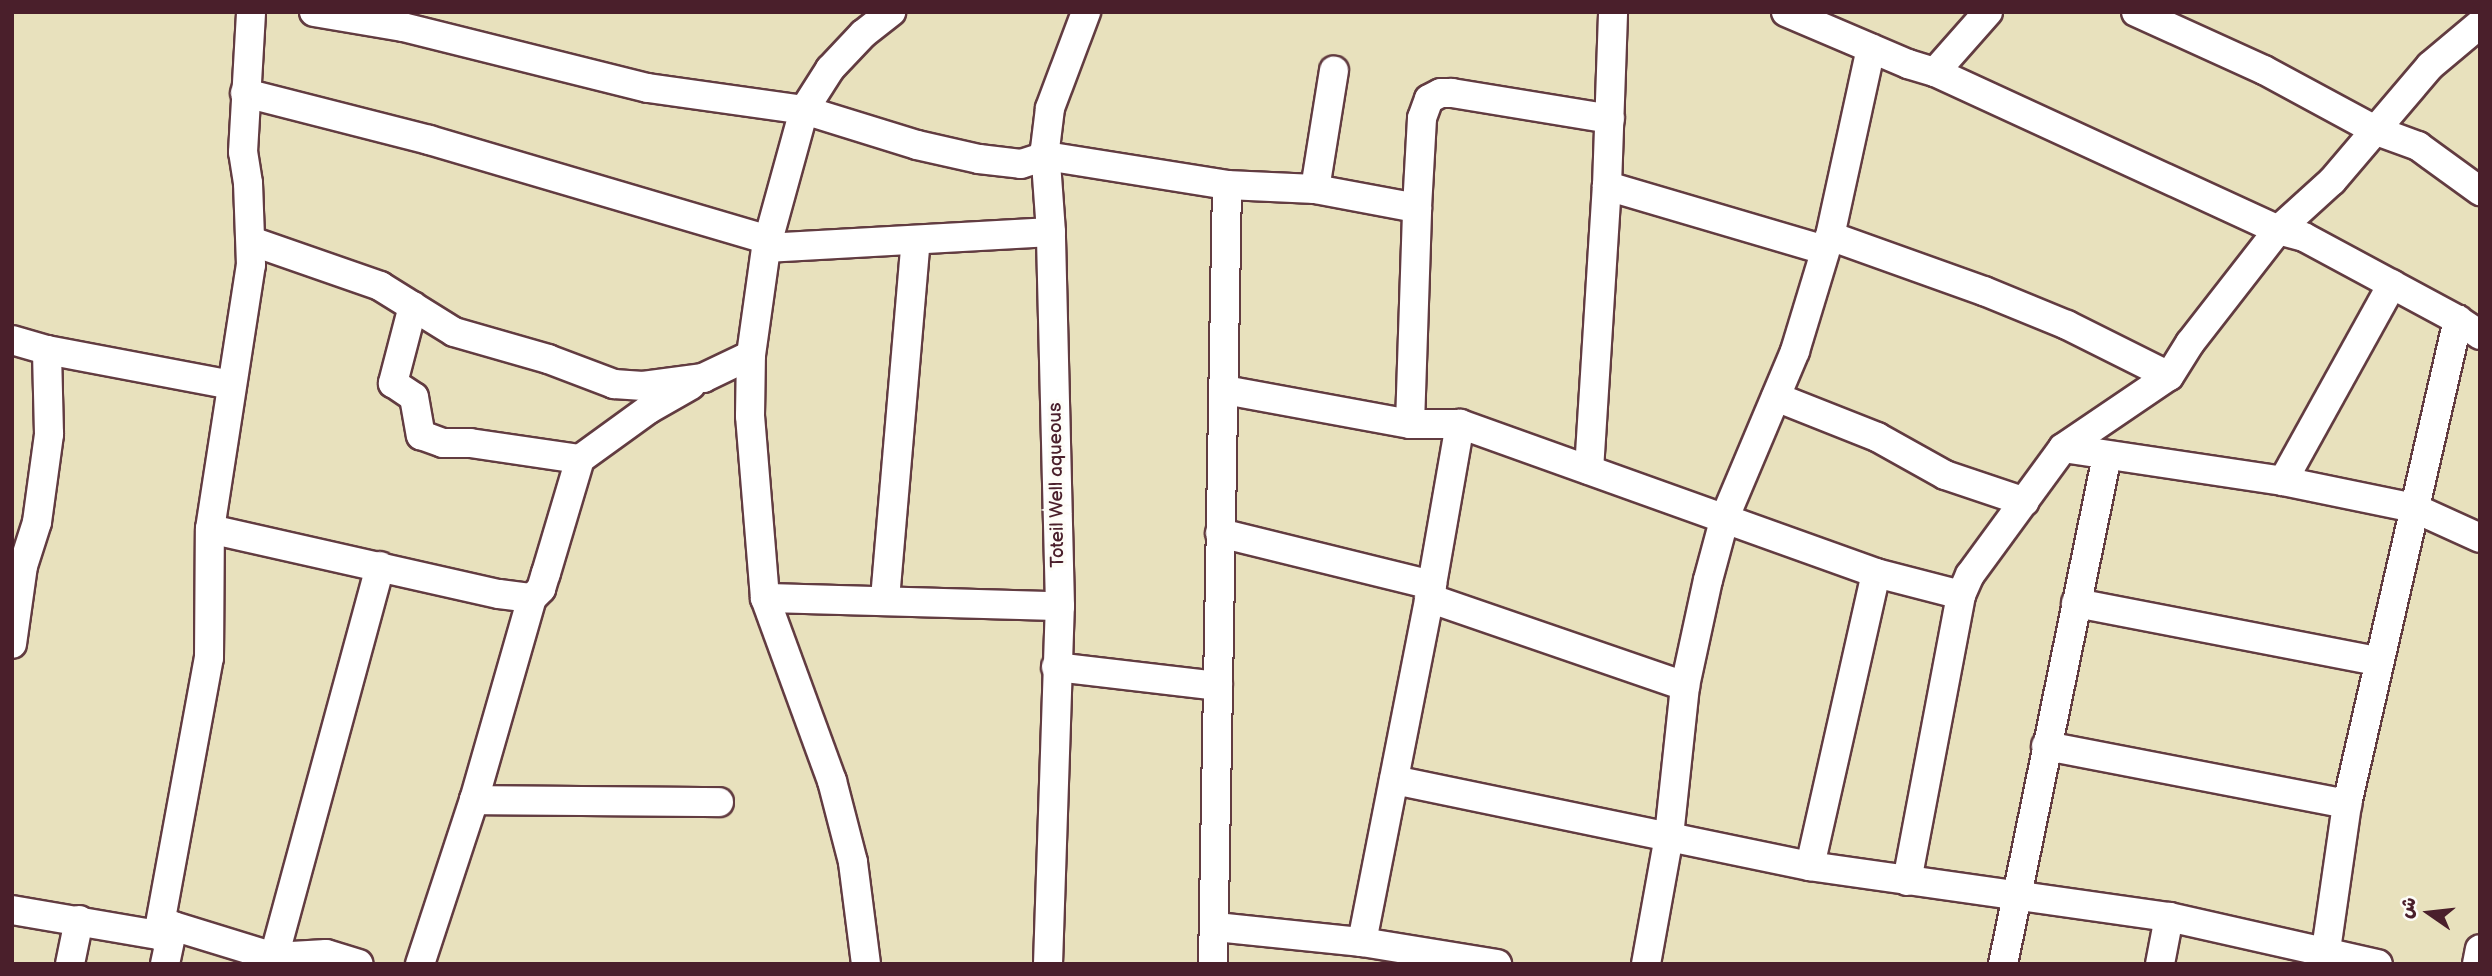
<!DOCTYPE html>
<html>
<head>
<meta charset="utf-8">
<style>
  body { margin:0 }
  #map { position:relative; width:2492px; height:976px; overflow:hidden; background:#e8e1bd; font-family:"Balsamiq Sans","Playpen Sans Arabic",sans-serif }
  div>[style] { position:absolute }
  .roads { filter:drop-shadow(2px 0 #623c41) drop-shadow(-2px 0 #623c41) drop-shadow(0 2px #623c41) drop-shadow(0 -2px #623c41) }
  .minor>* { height:28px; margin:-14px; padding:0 14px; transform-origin:14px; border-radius:14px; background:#fff }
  span { translate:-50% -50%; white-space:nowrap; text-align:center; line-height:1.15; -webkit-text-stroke:7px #fdfcf7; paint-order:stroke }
  .street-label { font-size:19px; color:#4a1f2b }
  .frame { position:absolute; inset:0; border:14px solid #4a1f2b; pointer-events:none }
  .north { position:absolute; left:2394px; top:878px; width:70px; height:70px; -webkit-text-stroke:5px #fdfcf7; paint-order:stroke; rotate:284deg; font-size:19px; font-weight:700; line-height:28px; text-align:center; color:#4a1f2b }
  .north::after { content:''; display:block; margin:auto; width:24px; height:32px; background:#4a1f2b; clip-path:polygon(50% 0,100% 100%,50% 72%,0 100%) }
</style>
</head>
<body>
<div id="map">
  <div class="roads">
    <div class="minor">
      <div style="left:314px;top:12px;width:90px;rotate:9.6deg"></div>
      <div style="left:403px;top:27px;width:252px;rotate:14deg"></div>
      <div style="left:648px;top:88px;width:158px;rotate:8deg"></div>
      <div style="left:804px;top:110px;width:118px;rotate:17.2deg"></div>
      <div style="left:917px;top:145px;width:64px;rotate:12.7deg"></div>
      <div style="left:979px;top:159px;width:42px;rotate:6.8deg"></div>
      <div style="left:1021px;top:164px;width:26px;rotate:-18deg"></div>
      <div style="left:1046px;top:156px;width:183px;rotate:9.1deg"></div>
      <div style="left:1227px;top:185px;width:88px;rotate:2.6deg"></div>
      <div style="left:1315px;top:189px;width:104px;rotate:10.6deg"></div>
      <div style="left:1786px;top:12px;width:133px;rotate:23.1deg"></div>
      <div style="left:1908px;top:64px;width:28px;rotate:17deg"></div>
      <div style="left:1935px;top:72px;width:378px;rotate:24.7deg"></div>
      <div style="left:2278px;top:230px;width:27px;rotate:15deg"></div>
      <div style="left:2304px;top:237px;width:175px;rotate:28.3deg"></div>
      <div style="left:2458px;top:320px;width:27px;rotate:34deg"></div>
      <div style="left:2136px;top:12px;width:141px;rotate:24.4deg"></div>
      <div style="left:2264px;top:70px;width:128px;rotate:28.4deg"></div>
      <div style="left:2377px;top:131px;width:44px;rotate:20.1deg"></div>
      <div style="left:2418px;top:146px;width:77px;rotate:36deg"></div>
      <div style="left:2480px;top:24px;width:65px;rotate:140deg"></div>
      <div style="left:2430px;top:66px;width:151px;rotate:130.4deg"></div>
      <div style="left:2332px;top:181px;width:73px;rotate:137.8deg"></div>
      <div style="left:2278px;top:230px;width:143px;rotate:127.9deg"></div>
      <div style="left:2190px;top:343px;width:39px;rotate:122deg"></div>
      <div style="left:2169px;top:376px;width:128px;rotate:145.8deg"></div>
      <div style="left:2063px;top:448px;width:222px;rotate:8.5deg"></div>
      <div style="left:2283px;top:481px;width:134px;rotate:11.6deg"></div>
      <div style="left:2414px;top:508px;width:72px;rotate:24.4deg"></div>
      <div style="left:1935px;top:72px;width:80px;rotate:-48.5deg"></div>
      <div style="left:245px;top:93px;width:190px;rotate:14.3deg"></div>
      <div style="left:429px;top:140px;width:354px;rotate:16.4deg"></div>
      <div style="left:1607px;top:186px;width:226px;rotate:16.4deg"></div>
      <div style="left:1315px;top:189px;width:120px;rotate:-80.9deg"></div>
      <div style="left:1830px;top:236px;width:164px;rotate:19.7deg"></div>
      <div style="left:1984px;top:291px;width:90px;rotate:22.3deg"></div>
      <div style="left:2067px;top:325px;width:114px;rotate:26.6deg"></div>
      <div style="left:251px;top:241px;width:137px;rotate:19.2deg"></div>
      <div style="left:380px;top:286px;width:87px;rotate:31.9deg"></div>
      <div style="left:454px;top:332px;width:98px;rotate:16deg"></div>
      <div style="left:548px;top:359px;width:71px;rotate:20.7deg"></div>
      <div style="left:614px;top:384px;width:29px;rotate:4deg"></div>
      <div style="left:643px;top:386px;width:61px;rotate:-7.6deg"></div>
      <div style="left:703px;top:378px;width:53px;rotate:-25.6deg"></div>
      <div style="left:766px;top:248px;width:285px;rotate:-3.2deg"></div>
      <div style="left:413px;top:306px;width:80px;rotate:104.6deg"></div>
      <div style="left:393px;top:383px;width:25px;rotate:34deg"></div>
      <div style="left:414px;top:397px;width:39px;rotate:80deg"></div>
      <div style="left:421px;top:435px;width:23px;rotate:20deg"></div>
      <div style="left:443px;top:443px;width:27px"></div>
      <div style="left:470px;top:443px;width:111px;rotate:8.3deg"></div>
      <div style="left:580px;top:459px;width:85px;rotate:-35.9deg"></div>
      <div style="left:649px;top:409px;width:48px;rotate:-29.7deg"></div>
      <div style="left:12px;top:340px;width:36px;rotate:16deg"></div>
      <div style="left:47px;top:350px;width:188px;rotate:10.7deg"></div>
      <div style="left:1225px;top:390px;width:188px;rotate:10.4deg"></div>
      <div style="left:1410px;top:424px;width:50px"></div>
      <div style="left:1460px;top:424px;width:163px;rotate:99.9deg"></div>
      <div style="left:1432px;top:585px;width:364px;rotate:101.1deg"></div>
      <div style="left:1776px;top:397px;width:109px;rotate:21.6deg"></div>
      <div style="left:1877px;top:437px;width:78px;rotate:29.2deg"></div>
      <div style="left:1945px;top:475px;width:84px;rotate:18.6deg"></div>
      <div style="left:1410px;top:424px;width:216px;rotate:-88.1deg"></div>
      <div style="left:1417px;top:208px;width:90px;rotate:-86.8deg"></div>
      <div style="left:1422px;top:118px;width:20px;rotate:-70deg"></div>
      <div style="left:1429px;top:99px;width:13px;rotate:-27deg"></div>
      <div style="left:1441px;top:93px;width:11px"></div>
      <div style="left:1452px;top:93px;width:160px;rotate:9.3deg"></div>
      <div style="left:1460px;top:424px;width:442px;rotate:19.7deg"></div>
      <div style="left:1876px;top:573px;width:88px;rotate:14.5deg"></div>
      <div style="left:1961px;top:595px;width:22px;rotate:-66deg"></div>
      <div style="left:1970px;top:575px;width:157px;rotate:-53.8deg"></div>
      <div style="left:1589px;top:470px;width:285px;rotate:-86.4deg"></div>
      <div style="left:1607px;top:186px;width:174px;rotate:-88deg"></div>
      <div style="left:2283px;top:481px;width:225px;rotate:-61deg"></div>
      <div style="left:210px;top:529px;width:296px;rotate:12.7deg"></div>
      <div style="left:499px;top:594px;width:33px;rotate:7deg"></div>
      <div style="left:1220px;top:533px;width:218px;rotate:13.8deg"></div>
      <div style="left:765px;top:598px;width:295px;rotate:1.6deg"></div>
      <div style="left:1429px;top:598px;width:271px;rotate:19deg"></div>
      <div style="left:885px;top:599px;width:360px;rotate:-85.1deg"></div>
      <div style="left:2076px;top:603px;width:308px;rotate:10.9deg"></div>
      <div style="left:12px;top:644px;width:79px;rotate:-82deg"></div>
      <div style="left:23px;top:566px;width:46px;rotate:-72.3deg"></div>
      <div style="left:37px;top:522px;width:89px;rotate:-82.2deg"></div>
      <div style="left:49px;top:434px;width:84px;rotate:-91.4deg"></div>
      <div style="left:1056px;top:667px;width:163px;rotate:6.7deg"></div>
      <div style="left:2046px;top:746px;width:307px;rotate:10.9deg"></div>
      <div style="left:1394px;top:780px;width:425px;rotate:11.7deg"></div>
      <div style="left:1810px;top:866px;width:363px;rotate:8.1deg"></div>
      <div style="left:2169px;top:917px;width:214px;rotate:12.7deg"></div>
      <div style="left:474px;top:800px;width:245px;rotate:0.5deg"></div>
      <div style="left:1810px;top:866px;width:300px;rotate:-77.3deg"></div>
      <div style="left:1907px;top:881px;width:291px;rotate:-79.3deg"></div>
      <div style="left:12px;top:910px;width:148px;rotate:9.7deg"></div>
      <div style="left:158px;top:935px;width:17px;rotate:-31deg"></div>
      <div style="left:173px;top:926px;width:106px;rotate:17.1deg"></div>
      <div style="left:274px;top:957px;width:52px;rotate:-3.3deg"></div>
      <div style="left:326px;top:954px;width:34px;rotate:17deg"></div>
      <div style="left:1216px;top:927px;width:147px;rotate:5.9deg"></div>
      <div style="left:1362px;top:942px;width:137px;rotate:9.3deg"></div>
      <div style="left:158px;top:935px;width:282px;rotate:-79.6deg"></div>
      <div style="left:209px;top:658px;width:129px;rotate:-89.6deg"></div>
      <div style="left:210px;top:529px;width:267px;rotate:-81.2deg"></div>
      <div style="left:251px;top:265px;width:82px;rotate:-92.1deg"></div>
      <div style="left:248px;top:183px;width:31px;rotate:-99deg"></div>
      <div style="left:243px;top:152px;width:140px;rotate:-86.7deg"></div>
      <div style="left:274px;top:957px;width:405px;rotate:-74.8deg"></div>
      <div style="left:70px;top:964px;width:45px;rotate:-78.4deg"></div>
      <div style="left:165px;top:964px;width:39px;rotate:-78deg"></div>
      <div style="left:420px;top:964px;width:173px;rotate:-71.8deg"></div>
      <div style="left:474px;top:800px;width:210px;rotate:-74deg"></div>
      <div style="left:532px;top:598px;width:13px;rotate:-45deg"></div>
      <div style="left:541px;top:589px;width:17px;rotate:-73deg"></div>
      <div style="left:546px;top:573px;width:119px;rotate:-73.4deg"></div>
      <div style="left:866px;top:964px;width:103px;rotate:-97.3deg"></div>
      <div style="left:853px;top:862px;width:84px;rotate:-104.5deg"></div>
      <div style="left:832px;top:781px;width:195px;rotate:-110.1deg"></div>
      <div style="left:765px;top:598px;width:183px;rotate:-94.7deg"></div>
      <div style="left:750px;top:416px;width:61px;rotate:-89.1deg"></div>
      <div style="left:751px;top:355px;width:108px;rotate:-82deg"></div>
      <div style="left:766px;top:248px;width:143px;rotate:-74.6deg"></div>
      <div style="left:804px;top:110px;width:49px;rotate:-57.6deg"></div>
      <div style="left:830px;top:69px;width:48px;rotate:-46.7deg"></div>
      <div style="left:863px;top:34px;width:36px;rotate:-38deg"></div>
      <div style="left:1048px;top:964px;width:358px;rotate:-88.1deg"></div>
      <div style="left:1060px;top:606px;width:374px;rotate:-91.4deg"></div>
      <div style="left:1051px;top:232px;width:83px;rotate:-94.1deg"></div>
      <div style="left:1045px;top:149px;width:41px;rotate:-83deg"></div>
      <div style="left:1050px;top:108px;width:103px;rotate:-69.4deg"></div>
      <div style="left:1213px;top:964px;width:779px;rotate:-88.97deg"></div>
      <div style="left:1646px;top:964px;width:130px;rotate:-79.8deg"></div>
      <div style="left:1669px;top:836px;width:151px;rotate:-83.9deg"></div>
      <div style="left:1685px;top:686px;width:108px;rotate:-77.8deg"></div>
      <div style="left:1708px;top:580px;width:65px;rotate:-74.9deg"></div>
      <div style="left:1725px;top:517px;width:180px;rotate:-67.1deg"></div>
      <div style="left:1795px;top:351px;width:120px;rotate:-73.1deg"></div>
      <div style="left:1830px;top:236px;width:192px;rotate:-77.7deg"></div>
      <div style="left:2003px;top:964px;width:519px;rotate:-78.43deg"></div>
      <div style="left:2160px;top:964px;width:48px;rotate:-79.2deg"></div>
      <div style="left:2324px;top:964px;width:162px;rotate:-81.8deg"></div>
      <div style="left:2347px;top:804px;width:497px;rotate:-77.1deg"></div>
      <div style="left:2477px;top:964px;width:15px;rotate:-79deg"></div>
    </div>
  </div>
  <div class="street-label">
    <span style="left:1057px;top:485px;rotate:-91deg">Toteil Well aqueous</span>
  </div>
  <div class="frame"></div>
  <div class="north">ش</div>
</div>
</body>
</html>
